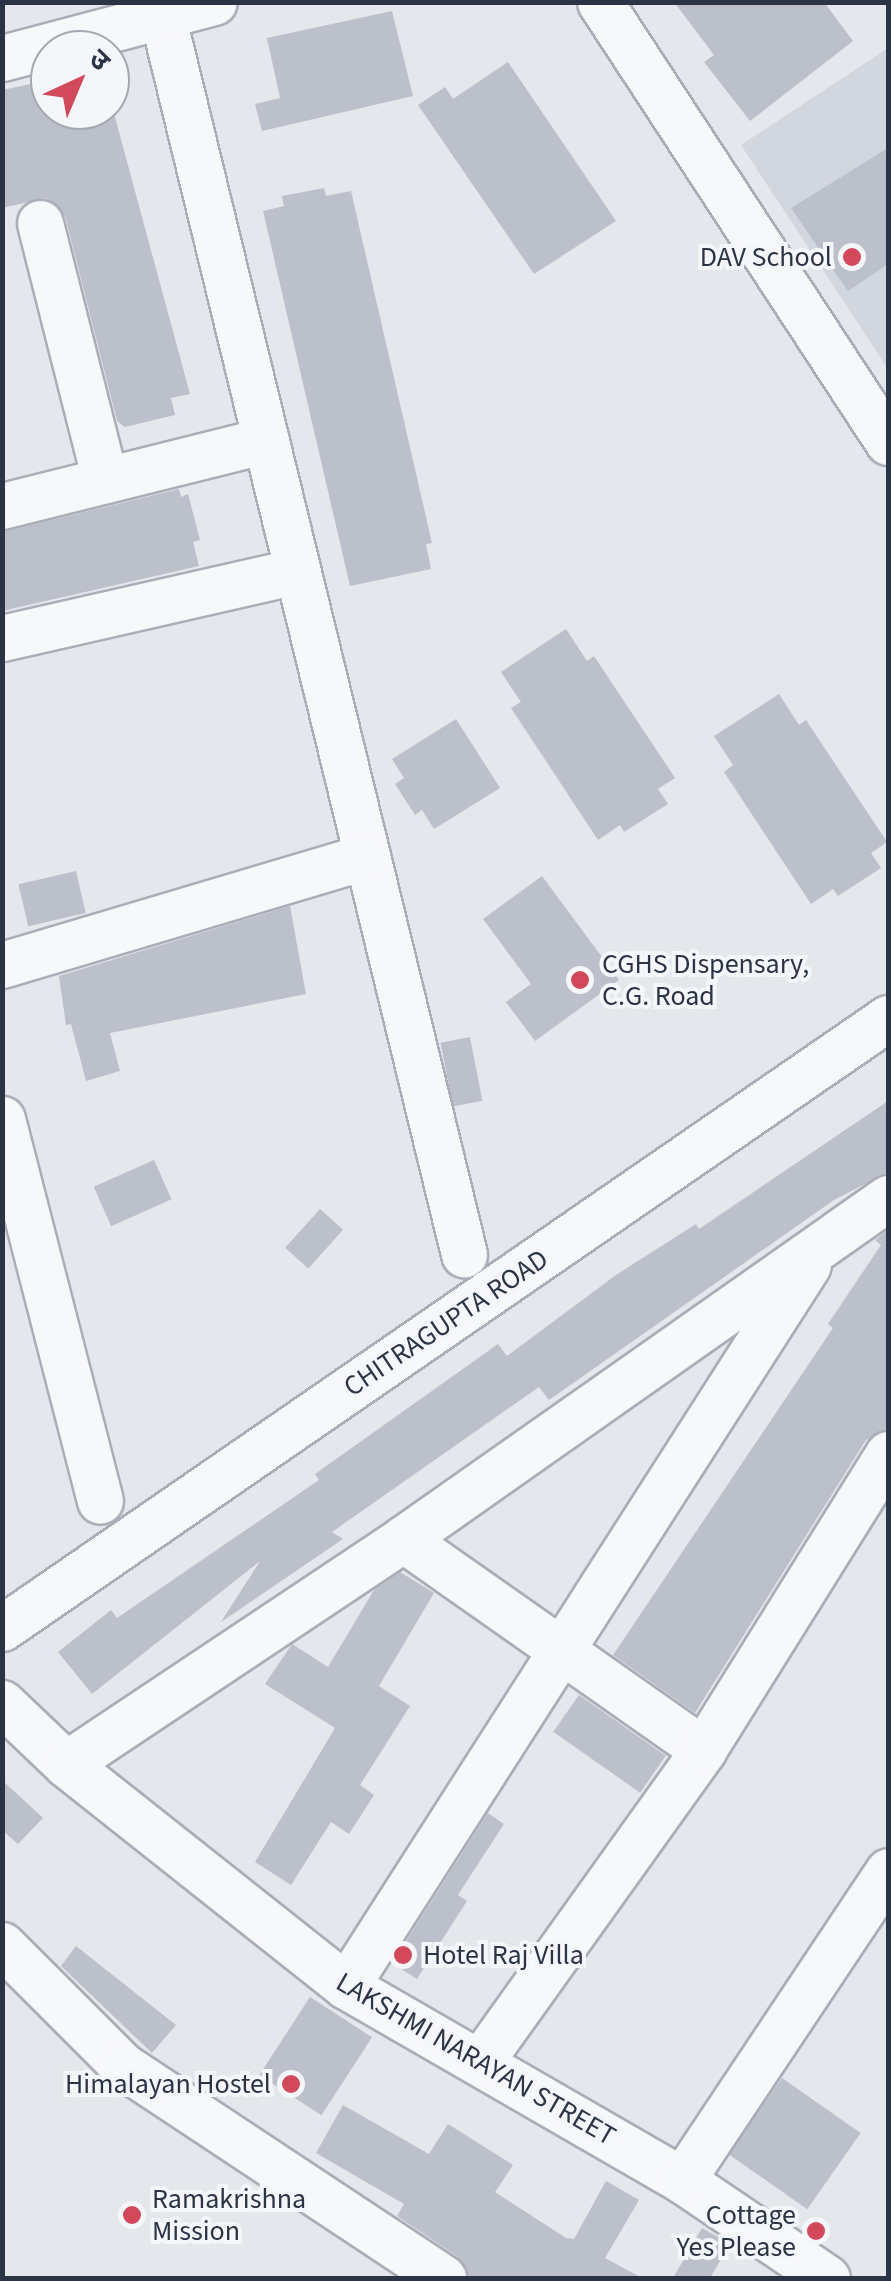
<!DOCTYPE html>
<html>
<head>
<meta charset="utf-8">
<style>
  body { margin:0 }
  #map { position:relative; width:891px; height:2281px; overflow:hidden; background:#e4e7ec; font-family:"Source Sans 3","Noto Sans Devanagari",sans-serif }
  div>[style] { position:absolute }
  .built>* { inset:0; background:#d2d6de }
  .building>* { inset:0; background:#bbc0ca; transform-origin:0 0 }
  .roads { filter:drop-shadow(2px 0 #a9aeb7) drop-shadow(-2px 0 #a9aeb7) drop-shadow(0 2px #a9aeb7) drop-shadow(0 -2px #a9aeb7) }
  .minor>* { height:45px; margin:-22.5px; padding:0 22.5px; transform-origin:22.5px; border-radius:22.5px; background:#f7f8fa }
  .dots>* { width:28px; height:28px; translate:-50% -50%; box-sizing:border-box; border:5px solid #f4f6f9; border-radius:50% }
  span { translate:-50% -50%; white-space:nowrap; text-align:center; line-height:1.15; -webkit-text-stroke:8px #f4f6f9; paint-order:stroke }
  .poi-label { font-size:28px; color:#2b3445 }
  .right { translate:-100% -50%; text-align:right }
  .left { translate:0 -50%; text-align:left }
  .street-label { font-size:28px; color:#2b3445 }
  .frame { position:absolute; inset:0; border:5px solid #2b3445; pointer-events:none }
  .north { position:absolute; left:30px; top:30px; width:100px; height:100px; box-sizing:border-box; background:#f4f6f9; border:2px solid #a4a8b1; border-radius:50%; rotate:44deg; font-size:28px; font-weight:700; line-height:40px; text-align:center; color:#2b3445 }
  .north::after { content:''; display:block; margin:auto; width:35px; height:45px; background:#d1495b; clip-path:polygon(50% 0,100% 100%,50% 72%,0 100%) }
</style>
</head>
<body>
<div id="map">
  <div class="built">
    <div style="clip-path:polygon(888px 48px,888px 369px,741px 145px)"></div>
  </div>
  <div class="building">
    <div style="clip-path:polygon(674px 2px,824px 2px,853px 41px,750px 121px,704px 62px,714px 55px)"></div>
    <div style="clip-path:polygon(392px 11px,413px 96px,262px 131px,255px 104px,280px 98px,267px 38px)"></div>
    <div style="clip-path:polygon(508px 62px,616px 221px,534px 274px,418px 105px,445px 87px,453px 99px)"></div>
    <div style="clip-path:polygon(50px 80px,50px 110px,113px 110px,190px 394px,171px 398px,175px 415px,125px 427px,117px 421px,65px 216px,46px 198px,2px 208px,2px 90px)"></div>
    <div style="clip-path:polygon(888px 148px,888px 264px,848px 291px,791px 208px)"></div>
    <div style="clip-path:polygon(324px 188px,326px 196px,351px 191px,432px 543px,426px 544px,431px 569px,350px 586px,263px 211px,284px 206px,282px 196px)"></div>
    <div style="clip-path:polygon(179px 489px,181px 497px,188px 494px,200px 540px,193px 542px,199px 566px,2px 611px,2px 532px)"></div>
    <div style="clip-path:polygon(566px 629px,587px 661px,594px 656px,675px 778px,658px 789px,668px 804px,624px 832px,620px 825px,598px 840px,511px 708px,521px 702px,501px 672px)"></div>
    <div style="clip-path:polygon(779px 694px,799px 725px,806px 720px,887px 842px,871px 853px,881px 868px,838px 896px,833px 889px,811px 904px,724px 772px,733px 765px,714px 736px)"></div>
    <div style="clip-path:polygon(456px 719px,500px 788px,434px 829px,422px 810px,415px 815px,395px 784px,404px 778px,392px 759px)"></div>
    <div style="left:76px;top:871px;width:43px;height:59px;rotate:77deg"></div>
    <div style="clip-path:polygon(542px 876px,619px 980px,535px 1041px,506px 1002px,531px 984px,483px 919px)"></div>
    <div style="clip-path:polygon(290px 906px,306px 994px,110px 1033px,120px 1071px,86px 1081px,71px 1024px,66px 1025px,59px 976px)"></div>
    <div style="left:470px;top:1037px;width:65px;height:30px;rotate:79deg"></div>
    <div style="clip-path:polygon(888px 1101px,888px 1172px,834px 1200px,549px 1400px,539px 1387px,332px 1532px,343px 1539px,221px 1622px,260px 1561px,92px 1694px,58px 1652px,111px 1610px,117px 1618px,319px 1480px,315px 1474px,498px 1344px,507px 1356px,616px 1275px,696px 1224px,699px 1229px)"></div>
    <div style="left:154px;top:1160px;width:43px;height:66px;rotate:66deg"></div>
    <div style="left:320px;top:1209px;width:31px;height:52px;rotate:42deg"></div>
    <div style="clip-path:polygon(888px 1230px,888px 1428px,866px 1440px,695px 1713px,613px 1655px,833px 1328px,828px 1324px,881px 1245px,875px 1240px)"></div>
    <div style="clip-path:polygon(400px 1572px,434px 1593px,379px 1686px,410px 1706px,360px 1785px,374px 1795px,349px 1834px,331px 1822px,291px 1885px,255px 1862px,335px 1728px,265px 1684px,292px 1644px,328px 1667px,374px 1590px)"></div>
    <div style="left:579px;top:1695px;width:106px;height:45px;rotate:35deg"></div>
    <div style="clip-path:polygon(2px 1780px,43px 1818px,18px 1844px,2px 1830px)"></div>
    <div style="clip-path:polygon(488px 1813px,504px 1824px,458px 1895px,467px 1901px,417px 1979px,392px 1963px)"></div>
    <div style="clip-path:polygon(76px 1946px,176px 2025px,152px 2053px,61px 1966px)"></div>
    <div style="left:310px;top:1997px;width:74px;height:93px;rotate:33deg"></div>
    <div style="left:782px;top:2078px;width:96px;height:93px;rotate:35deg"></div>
    <div style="clip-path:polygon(343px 2105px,429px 2154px,448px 2124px,513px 2165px,495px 2192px,566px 2238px,574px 2239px,606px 2181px,639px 2200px,605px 2258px,642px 2278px,469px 2278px,458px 2257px,397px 2216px,404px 2204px,316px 2153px)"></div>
    <div style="clip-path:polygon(702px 2228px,730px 2244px,710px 2278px,673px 2278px)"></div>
  </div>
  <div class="roads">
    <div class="minor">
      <div style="left:159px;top:2px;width:1289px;rotate:76.31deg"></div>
      <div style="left:600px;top:2px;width:526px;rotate:56.79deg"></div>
      <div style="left:2px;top:58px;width:219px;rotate:-14.8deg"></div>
      <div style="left:40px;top:223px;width:265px;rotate:75.8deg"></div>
      <div style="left:2px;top:506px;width:272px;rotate:-14deg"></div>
      <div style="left:2px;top:638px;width:303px;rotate:-12.8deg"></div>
      <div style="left:2px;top:965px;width:381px;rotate:-16.6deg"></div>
      <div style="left:2px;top:1119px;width:394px;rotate:75.6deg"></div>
      <div style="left:403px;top:1539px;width:367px;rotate:35.1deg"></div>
      <div style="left:2px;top:1628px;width:1076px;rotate:-34.55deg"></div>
      <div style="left:2px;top:1703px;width:88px;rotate:43.6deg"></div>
      <div style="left:66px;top:1764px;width:357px;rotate:38.4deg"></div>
      <div style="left:346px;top:1986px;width:388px;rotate:30deg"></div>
      <div style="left:682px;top:2180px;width:175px;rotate:34.1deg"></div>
      <div style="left:66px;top:1764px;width:405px;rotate:-33.7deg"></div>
      <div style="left:403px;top:1539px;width:593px;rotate:-35.11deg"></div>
      <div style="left:2px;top:1945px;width:171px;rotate:45deg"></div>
      <div style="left:123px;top:2066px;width:384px;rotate:33.5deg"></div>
      <div style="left:346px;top:1986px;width:856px;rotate:-57.35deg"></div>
      <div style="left:480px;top:2062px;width:384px;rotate:-54.4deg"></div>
      <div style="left:703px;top:1750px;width:349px;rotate:-58deg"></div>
      <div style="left:682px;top:2180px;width:371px;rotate:-56.3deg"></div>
    </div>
  </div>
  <div class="dots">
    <div style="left:852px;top:257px;background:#d1495b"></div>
    <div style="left:580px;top:980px;background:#d1495b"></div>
    <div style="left:403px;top:1955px;background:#d1495b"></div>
    <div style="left:291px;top:2084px;background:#d1495b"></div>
    <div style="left:132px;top:2215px;background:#d1495b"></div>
    <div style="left:816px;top:2231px;background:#d1495b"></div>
  </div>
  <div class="poi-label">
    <span class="right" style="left:832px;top:257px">DAV School</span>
    <span class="left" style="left:602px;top:980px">CGHS Dispensary,<br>C.G. Road</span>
    <span class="left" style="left:423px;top:1955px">Hotel Raj Villa</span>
    <span class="right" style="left:271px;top:2084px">Himalayan Hostel</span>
    <span class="left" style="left:152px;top:2215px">Ramakrishna<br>Mission</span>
    <span class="right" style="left:796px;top:2231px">Cottage<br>Yes Please</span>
  </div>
  <div class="street-label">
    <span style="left:446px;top:1323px;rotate:-34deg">CHITRAGUPTA ROAD</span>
    <span style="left:476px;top:2059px;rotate:30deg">LAKSHMI NARAYAN STREET</span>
  </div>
  <div class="frame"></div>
  <div class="north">उ</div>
</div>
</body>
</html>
